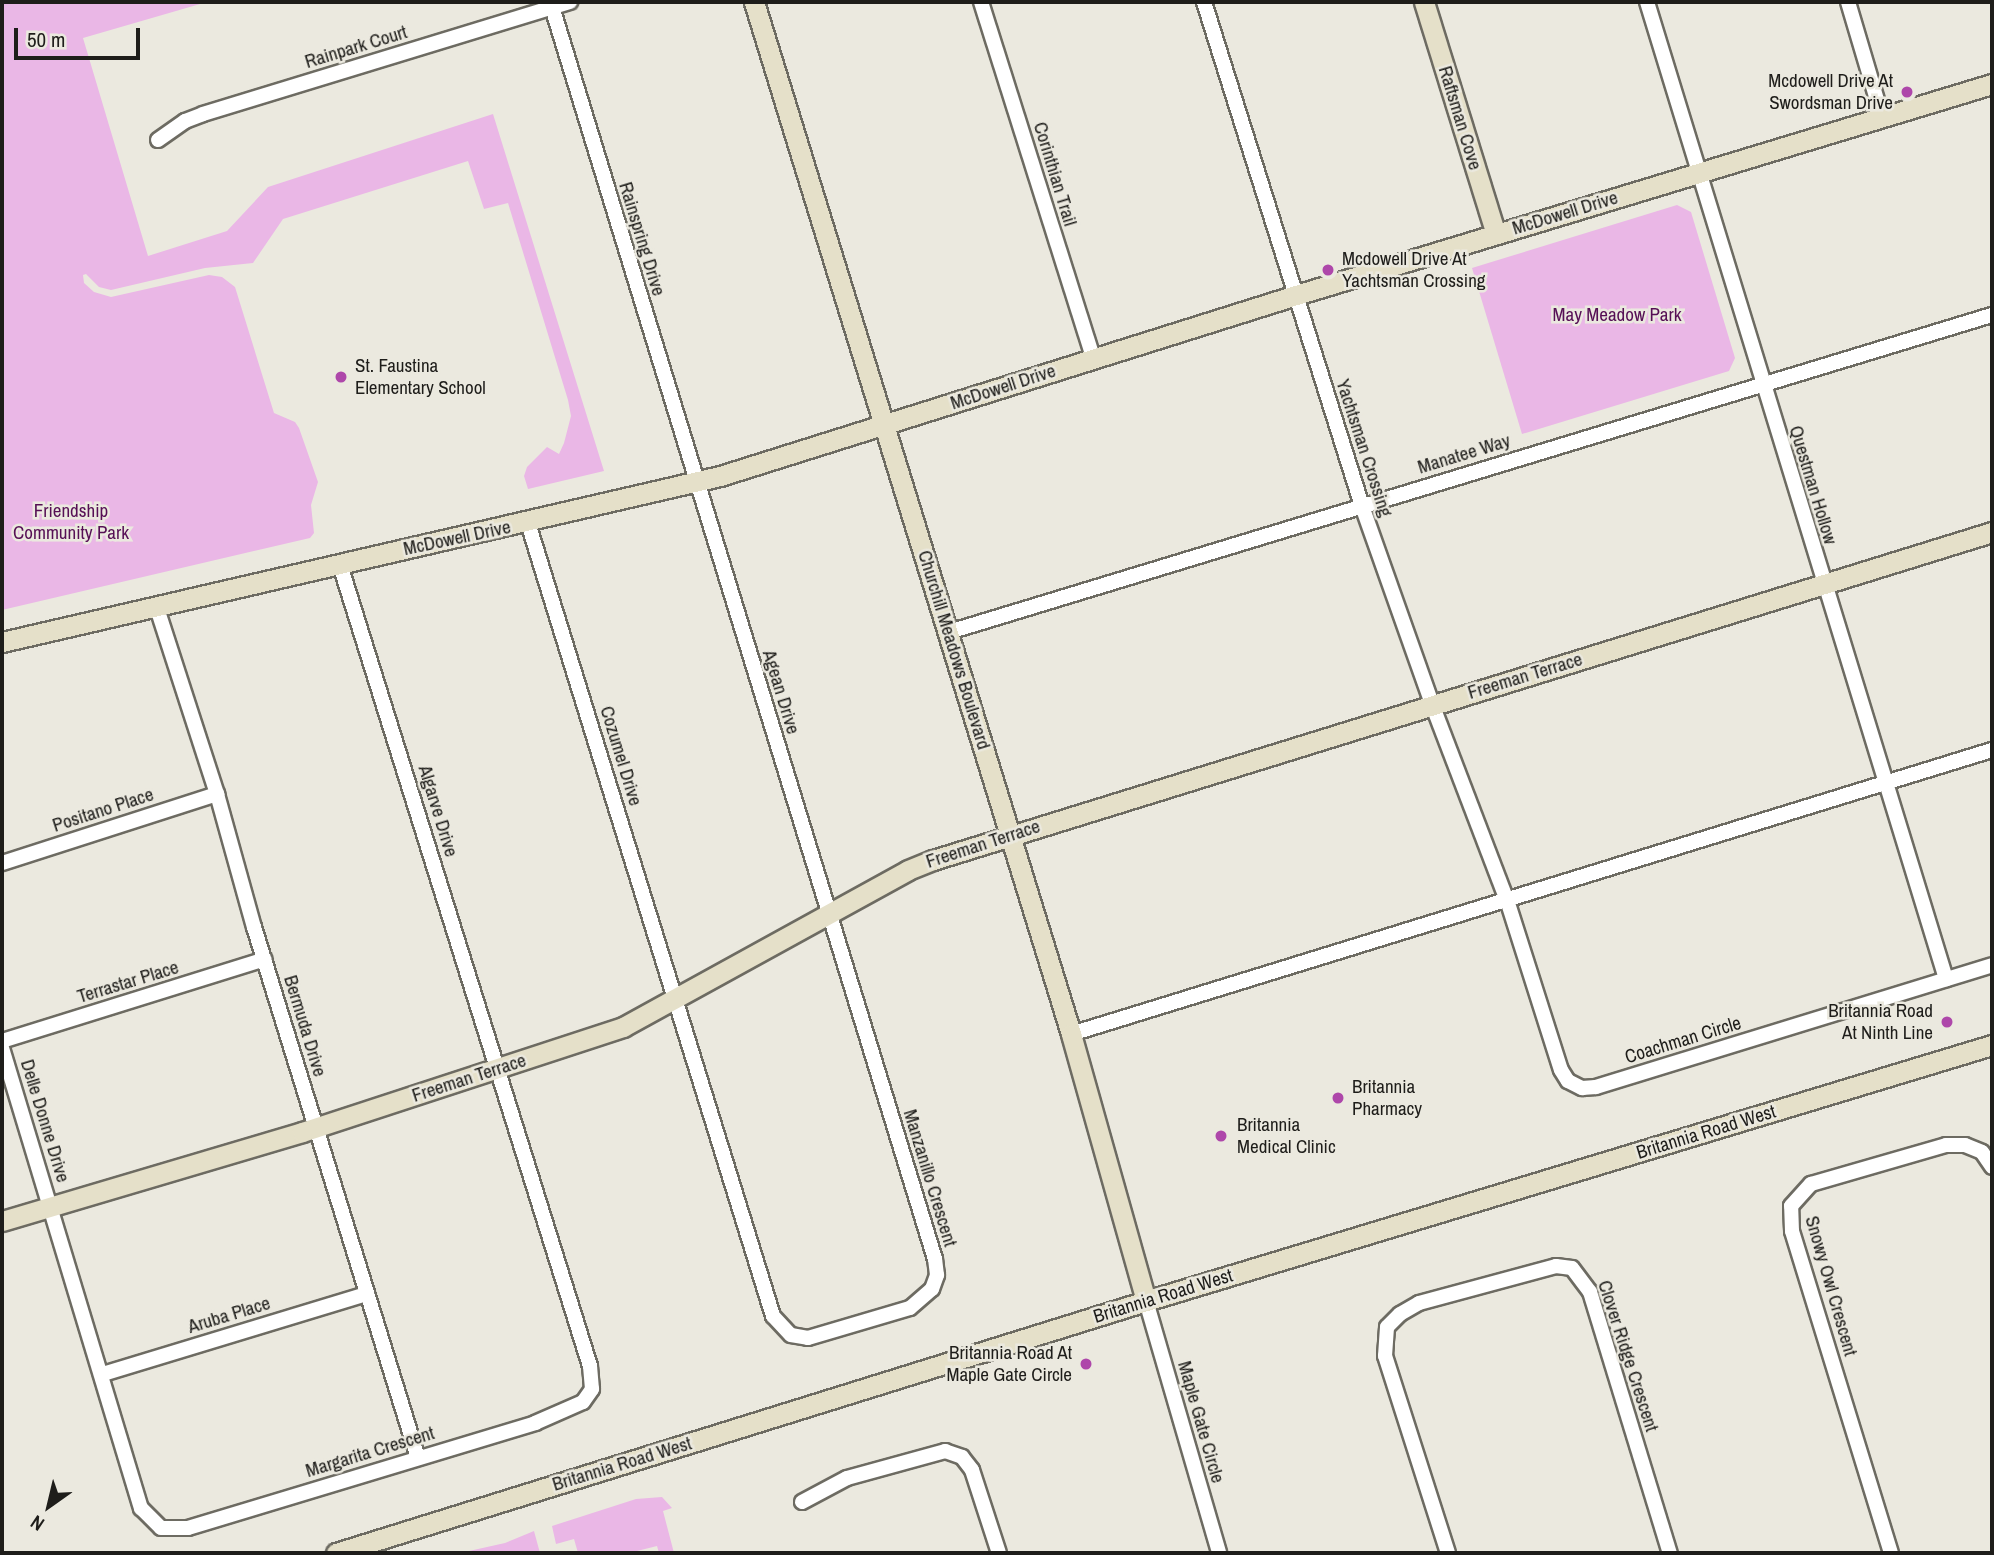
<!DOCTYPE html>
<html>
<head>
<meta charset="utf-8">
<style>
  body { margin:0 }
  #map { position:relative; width:1994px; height:1555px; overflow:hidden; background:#ebe9df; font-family:"Archivo Narrow",sans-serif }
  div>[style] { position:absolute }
  .green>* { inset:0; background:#eab7e6 }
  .roads { filter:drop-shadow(2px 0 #6d6b62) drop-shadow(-2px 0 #6d6b62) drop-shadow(0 2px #6d6b62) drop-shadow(0 -2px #6d6b62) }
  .street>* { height:14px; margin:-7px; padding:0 7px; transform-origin:7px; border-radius:7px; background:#fff }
  .secondary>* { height:19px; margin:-9.5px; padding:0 9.5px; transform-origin:9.5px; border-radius:9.5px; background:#e5e0c9 }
  .dots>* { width:19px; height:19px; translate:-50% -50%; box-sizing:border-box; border:4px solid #ebe9df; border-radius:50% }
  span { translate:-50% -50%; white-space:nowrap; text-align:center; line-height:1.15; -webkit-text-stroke:5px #ebe9df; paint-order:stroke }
  .street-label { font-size:19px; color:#1e1d1a }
  .poi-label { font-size:19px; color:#1e1d1a }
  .right { translate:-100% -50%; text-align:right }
  .left { translate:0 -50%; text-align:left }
  .park-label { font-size:19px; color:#560f55 }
  .frame { position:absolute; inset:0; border:4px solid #1e1d1a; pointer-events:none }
  .north { position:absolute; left:14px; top:1471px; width:70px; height:70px; -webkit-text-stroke:5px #ebe9df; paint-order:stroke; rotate:214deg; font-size:19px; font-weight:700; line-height:28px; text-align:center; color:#1e1d1a }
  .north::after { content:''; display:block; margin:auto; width:24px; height:32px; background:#1e1d1a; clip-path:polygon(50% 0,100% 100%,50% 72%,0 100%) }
  .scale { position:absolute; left:14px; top:28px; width:126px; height:32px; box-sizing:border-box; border:4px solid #1e1d1a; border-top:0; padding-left:9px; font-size:21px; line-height:24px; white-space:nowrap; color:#1e1d1a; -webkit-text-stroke:5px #ebe9df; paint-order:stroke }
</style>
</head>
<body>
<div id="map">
  <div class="green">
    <div style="clip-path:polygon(2px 2px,207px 2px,83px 38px,148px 256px,227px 231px,268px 187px,493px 114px,604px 471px,528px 489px,524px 476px,527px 467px,547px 447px,559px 454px,564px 443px,571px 416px,568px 400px,508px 203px,484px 209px,468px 161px,283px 219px,253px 263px,205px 268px,111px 290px,99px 287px,86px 274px,83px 275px,84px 283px,94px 292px,111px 297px,209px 275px,222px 277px,235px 287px,274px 413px,295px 422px,299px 428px,318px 482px,311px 505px,314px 533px,310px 538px,2px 610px)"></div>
    <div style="clip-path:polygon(1677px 205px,1691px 212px,1735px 358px,1729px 371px,1522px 434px,1472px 268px)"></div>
    <div style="clip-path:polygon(662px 1497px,672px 1508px,663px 1511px,674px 1553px,659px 1553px,657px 1546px,629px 1553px,578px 1553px,574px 1539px,556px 1544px,552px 1526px,636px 1499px)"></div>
    <div style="clip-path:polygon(534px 1531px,540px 1553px,460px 1553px,505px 1543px)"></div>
  </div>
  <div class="roads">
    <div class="street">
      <div style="left:981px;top:2px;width:373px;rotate:72.5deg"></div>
      <div style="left:1204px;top:2px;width:528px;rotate:72.59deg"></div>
      <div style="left:1362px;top:506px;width:210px;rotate:70.5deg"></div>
      <div style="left:1432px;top:704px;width:210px;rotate:69.1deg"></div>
      <div style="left:1507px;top:900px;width:178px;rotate:72.4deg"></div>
      <div style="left:1561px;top:1070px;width:13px;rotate:58deg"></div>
      <div style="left:1568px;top:1081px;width:16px;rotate:27deg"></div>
      <div style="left:1582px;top:1088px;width:14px;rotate:-4deg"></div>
      <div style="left:1596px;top:1087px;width:414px;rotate:-17.1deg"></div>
      <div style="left:1647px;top:2px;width:1022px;rotate:72.98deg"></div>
      <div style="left:1848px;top:2px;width:120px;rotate:73.5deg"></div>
      <div style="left:158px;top:140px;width:33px;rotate:-35deg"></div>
      <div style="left:185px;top:121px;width:19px;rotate:-21deg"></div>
      <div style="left:203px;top:114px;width:384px;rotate:-17deg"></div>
      <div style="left:528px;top:523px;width:830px;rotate:72.83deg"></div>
      <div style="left:773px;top:1316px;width:26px;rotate:47deg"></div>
      <div style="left:791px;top:1335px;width:17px;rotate:10deg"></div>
      <div style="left:808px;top:1338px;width:106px;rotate:-16.4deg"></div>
      <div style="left:910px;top:1308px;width:29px;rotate:-41deg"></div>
      <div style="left:932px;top:1289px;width:15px;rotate:-70deg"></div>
      <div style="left:937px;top:1275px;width:16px;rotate:-97deg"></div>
      <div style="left:935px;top:1259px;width:1309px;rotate:-107.01deg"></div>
      <div style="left:156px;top:605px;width:199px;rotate:72.1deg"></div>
      <div style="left:217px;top:794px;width:138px;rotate:74.5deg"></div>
      <div style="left:254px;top:927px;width:556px;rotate:72.84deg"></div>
      <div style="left:949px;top:632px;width:1090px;rotate:-16.91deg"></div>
      <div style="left:2px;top:863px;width:226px;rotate:-17.8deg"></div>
      <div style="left:1071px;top:1034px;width:964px;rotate:-17.14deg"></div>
      <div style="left:2px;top:1041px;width:275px;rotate:-17.3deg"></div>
      <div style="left:2px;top:1048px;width:481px;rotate:73.2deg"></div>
      <div style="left:141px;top:1508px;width:28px;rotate:45deg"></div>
      <div style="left:161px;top:1528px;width:27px"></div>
      <div style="left:188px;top:1528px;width:363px;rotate:-16.8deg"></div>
      <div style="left:535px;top:1423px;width:52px;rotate:-23.6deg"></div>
      <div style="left:583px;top:1402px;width:16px;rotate:-55deg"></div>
      <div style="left:592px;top:1389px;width:23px;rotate:-95deg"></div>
      <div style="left:590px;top:1366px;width:839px;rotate:-107.33deg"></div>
      <div style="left:1146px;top:1301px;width:262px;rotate:73.8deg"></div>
      <div style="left:103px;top:1374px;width:276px;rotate:-16.9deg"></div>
      <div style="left:802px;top:1502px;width:51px;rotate:-28.1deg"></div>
      <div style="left:847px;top:1478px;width:102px;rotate:-15.4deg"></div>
      <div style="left:945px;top:1451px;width:18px;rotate:19deg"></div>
      <div style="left:962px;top:1457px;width:16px;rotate:52deg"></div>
      <div style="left:972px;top:1470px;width:87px;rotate:72deg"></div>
      <div style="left:1448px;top:1553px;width:207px;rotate:-107.7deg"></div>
      <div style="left:1385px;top:1356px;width:29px;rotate:-86deg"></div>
      <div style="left:1387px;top:1327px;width:18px;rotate:-45deg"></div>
      <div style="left:1400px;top:1314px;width:22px;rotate:-30deg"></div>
      <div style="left:1419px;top:1303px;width:142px;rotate:-15.1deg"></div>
      <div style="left:1556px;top:1266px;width:16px;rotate:7deg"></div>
      <div style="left:1572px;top:1268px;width:30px;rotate:53deg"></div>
      <div style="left:1590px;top:1292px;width:273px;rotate:73deg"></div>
      <div style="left:1891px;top:1553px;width:337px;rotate:-107.1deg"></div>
      <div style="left:1792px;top:1231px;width:25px;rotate:-92deg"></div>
      <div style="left:1791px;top:1206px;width:30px;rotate:-48deg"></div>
      <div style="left:1811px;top:1184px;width:141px;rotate:-16.1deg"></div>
      <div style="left:1946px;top:1145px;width:19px"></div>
      <div style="left:1965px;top:1145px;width:18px;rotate:22deg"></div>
      <div style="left:1982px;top:1152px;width:18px;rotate:56deg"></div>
    </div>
    <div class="secondary">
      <div style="left:754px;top:2px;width:1080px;rotate:72.92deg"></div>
      <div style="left:1071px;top:1034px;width:277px;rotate:74.3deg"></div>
      <div style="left:1424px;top:2px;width:243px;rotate:72.8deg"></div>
      <div style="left:2px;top:642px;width:737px;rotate:-13.02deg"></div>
      <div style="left:720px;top:476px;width:604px;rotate:-17.44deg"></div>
      <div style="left:1296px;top:295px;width:727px;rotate:-16.87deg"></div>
      <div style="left:2px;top:1221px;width:313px;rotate:-16.5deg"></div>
      <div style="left:302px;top:1132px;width:338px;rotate:-18.1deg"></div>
      <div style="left:623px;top:1027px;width:325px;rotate:-28.8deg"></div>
      <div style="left:908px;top:870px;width:27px;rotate:-22deg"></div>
      <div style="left:933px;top:860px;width:1109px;rotate:-17.21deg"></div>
      <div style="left:336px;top:1553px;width:848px;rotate:-17.28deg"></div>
      <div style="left:1146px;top:1301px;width:884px;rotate:-16.84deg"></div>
    </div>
  </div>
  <div class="dots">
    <div style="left:1907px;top:92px;background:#ae47aa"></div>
    <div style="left:1328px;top:270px;background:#ae47aa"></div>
    <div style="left:341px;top:377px;background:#ae47aa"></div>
    <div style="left:1947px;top:1022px;background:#ae47aa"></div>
    <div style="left:1338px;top:1098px;background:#ae47aa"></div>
    <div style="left:1221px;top:1136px;background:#ae47aa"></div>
    <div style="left:1086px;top:1364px;background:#ae47aa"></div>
  </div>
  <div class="street-label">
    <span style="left:356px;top:47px;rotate:-17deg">Rainpark Court</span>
    <span style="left:1460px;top:118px;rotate:73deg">Raftsman Cove</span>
    <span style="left:1055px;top:174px;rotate:73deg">Corinthian Trail</span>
    <span style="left:1565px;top:213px;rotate:-17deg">McDowell Drive</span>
    <span style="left:642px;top:239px;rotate:73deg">Rainspring Drive</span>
    <span style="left:1003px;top:387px;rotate:-18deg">McDowell Drive</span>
    <span style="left:1364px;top:448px;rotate:72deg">Yachtsman Crossing</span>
    <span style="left:1464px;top:454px;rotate:-17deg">Manatee Way</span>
    <span style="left:1813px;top:485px;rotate:73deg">Questman Hollow</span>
    <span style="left:457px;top:538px;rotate:-12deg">McDowell Drive</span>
    <span style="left:954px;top:650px;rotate:73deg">Churchill Meadows Boulevard</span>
    <span style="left:1525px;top:676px;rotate:-17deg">Freeman Terrace</span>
    <span style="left:781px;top:692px;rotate:73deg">Agean Drive</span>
    <span style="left:621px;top:756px;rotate:73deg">Cozumel Drive</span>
    <span style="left:103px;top:810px;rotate:-18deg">Positano Place</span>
    <span style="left:438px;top:811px;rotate:73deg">Algarve Drive</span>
    <span style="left:983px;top:844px;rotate:-18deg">Freeman Terrace</span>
    <span style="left:128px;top:982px;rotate:-17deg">Terrastar Place</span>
    <span style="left:305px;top:1026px;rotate:73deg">Bermuda Drive</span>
    <span style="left:1683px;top:1040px;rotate:-17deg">Coachman Circle</span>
    <span style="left:469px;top:1078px;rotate:-18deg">Freeman Terrace</span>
    <span style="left:45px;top:1121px;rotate:73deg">Delle Donne Drive</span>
    <span style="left:1706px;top:1132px;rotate:-17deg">Britannia Road West</span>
    <span style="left:930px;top:1178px;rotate:73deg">Manzanillo Crescent</span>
    <span style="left:1831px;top:1286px;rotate:74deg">Snowy Owl Crescent</span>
    <span style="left:1163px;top:1296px;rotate:-17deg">Britannia Road West</span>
    <span style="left:229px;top:1315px;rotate:-17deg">Aruba Place</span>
    <span style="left:1628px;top:1356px;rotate:72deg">Clover Ridge Crescent</span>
    <span style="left:1201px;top:1422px;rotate:74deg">Maple Gate Circle</span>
    <span style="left:370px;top:1452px;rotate:-17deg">Margarita Crescent</span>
    <span style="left:622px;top:1464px;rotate:-17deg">Britannia Road West</span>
  </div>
  <div class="poi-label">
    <span class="right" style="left:1893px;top:92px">Mcdowell Drive At<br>Swordsman Drive</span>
    <span class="left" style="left:1342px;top:270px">Mcdowell Drive At<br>Yachtsman Crossing</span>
    <span class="left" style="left:355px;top:377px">St. Faustina<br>Elementary School</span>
    <span class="right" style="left:1933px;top:1022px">Britannia Road<br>At Ninth Line</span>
    <span class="left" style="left:1352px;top:1098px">Britannia<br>Pharmacy</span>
    <span class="left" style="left:1237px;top:1136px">Britannia<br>Medical Clinic</span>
    <span class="right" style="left:1072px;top:1364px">Britannia Road At<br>Maple Gate Circle</span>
  </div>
  <div class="park-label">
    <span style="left:1617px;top:315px">May Meadow Park</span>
    <span style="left:71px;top:522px">Friendship<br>Community Park</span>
  </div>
  <div class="frame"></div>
  <div class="north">N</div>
  <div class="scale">50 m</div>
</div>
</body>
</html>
